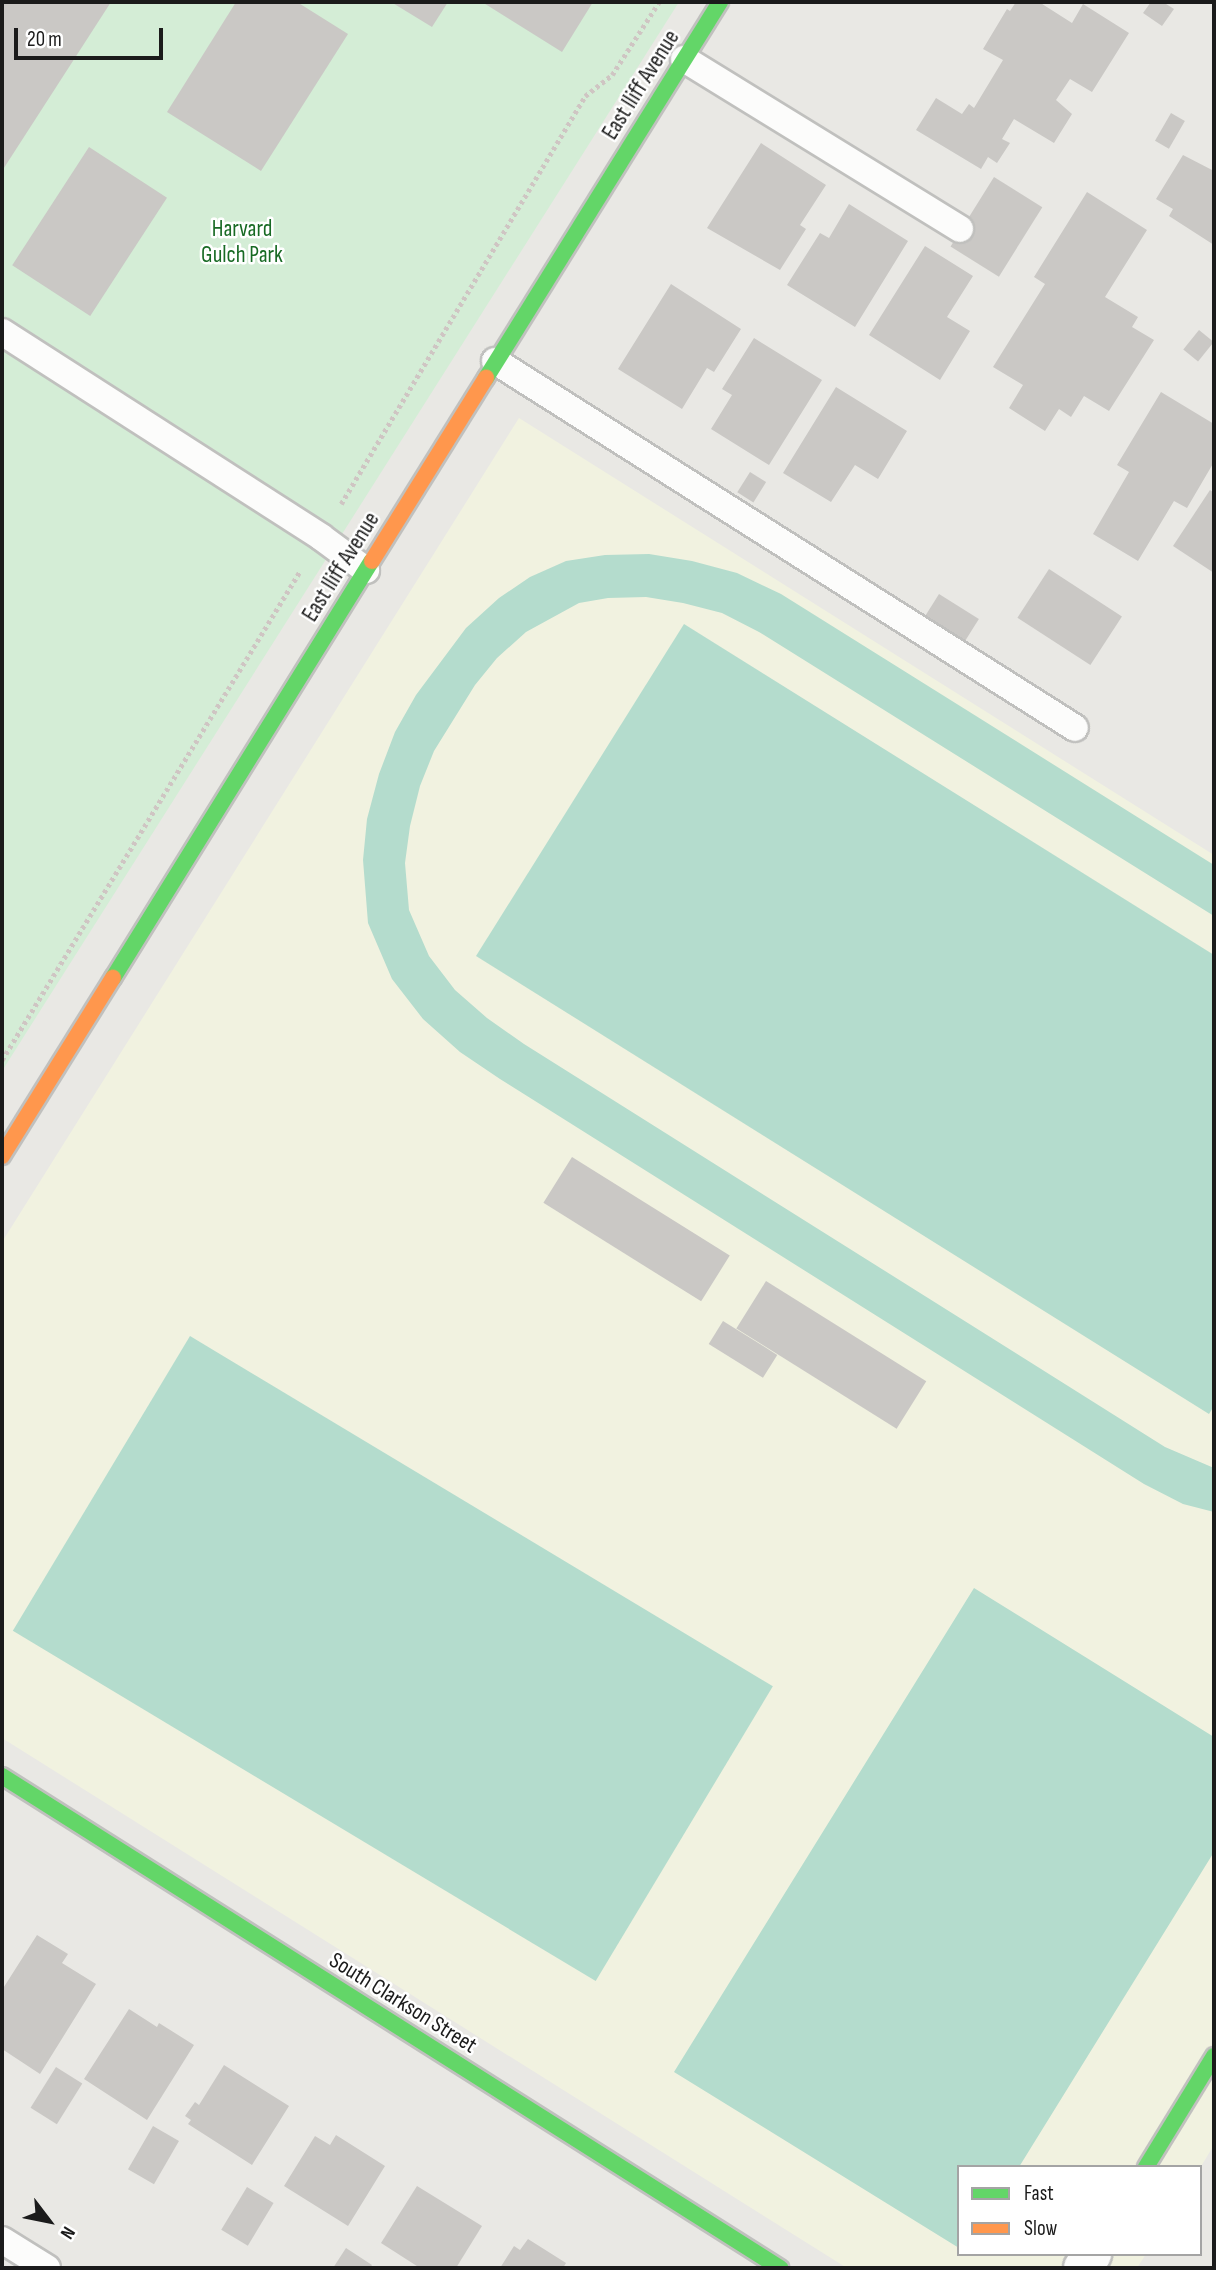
<!DOCTYPE html>
<html>
<head>
<meta charset="utf-8">
<style>
  body { margin:0 }
  #map { position:relative; width:1216px; height:2270px; overflow:hidden; background:#e9e8e4; font-family:"Sofia Sans Condensed",sans-serif }
  div>[style] { position:absolute }
  .education>* { inset:0; background:#f1f2e0 }
  .park>* { inset:0; background:#d4edd6 }
  .pitch>* { inset:0; background:#b4dccd; transform-origin:0 0 }
  .building>* { inset:0; background:#cac8c5; transform-origin:0 0 }
  .path>* { height:4.5px; margin-top:-2.25px; transform-origin:0; background:repeating-linear-gradient(90deg,#cfc5c3 0 3.5px,transparent 0 7px) }
  .roads { filter:drop-shadow(2px 0 #c0c0be) drop-shadow(-2px 0 #c0c0be) drop-shadow(0 2px #c0c0be) drop-shadow(0 -2px #c0c0be) }
  .lane>* { height:26px; margin:-13px; padding:0 13px; transform-origin:13px; border-radius:13px; background:#fcfcfb }
  .street>* { height:38px; margin:-19px; padding:0 19px; transform-origin:19px; border-radius:19px; background:#fcfcfb }
  .fast>* { height:16px; margin:-8px; padding:0 8px; transform-origin:8px; border-radius:8px; background:#63d668 }
  .slow>* { height:16px; margin:-8px; padding:0 8px; transform-origin:8px; border-radius:8px; background:#ff974d }
  span { translate:-50% -50%; white-space:nowrap; text-align:center; line-height:1.15; -webkit-text-stroke:5px #fff; paint-order:stroke }
  .street-label { font-size:23px; color:#1b1b1b }
  .park-label { font-size:23px; color:#186a24 }
  .frame { position:absolute; inset:0; border:4px solid #1b1b1b; pointer-events:none }
  .legend { position:absolute; left:957px; top:2165px; width:245px; height:91px; box-sizing:border-box; background:#fff; border:2px solid #a4a4a4; margin:0; padding:9px 12px; list-style:none; font-size:21px; color:#1b1b1b }
  .legend li { display:flex; align-items:center; gap:14px; height:35px }
  .legend b { width:35px; border:2px solid #a4a4a4 }
  .north { position:absolute; left:14px; top:2186px; width:70px; height:70px; -webkit-text-stroke:5px #fff; paint-order:stroke; rotate:122deg; font-size:19px; font-weight:700; line-height:28px; text-align:center; color:#1b1b1b }
  .north::after { content:''; display:block; margin:auto; width:24px; height:32px; background:#1b1b1b; clip-path:polygon(50% 0,100% 100%,50% 72%,0 100%) }
  .scale { position:absolute; left:14px; top:28px; width:149px; height:32px; box-sizing:border-box; border:4px solid #1b1b1b; border-top:0; padding-left:9px; font-size:21px; line-height:24px; white-space:nowrap; color:#1b1b1b; -webkit-text-stroke:5px #fff; paint-order:stroke }
</style>
</head>
<body>
<div id="map">
  <div class="education">
    <div style="clip-path:polygon(519px 418px,1214px 855px,1214px 2145px,1200px 2168px,959px 2167px,959px 2254px,1146px 2254px,1137px 2268px,847px 2268px,2px 1738px,2px 1242px)"></div>
  </div>
  <div class="park">
    <div style="clip-path:polygon(2px 2px,679px 2px,2px 1071px)"></div>
  </div>
  <div class="pitch">
    <div style="clip-path:polygon(649px 554px,692px 561px,737px 573px,781px 594px,1214px 865px,1214px 916px,759px 632px,722px 613px,683px 603px,646px 597px,608px 598px,579px 603px,526px 632px,497px 658px,475px 685px,434px 751px,420px 786px,410px 826px,405px 863px,409px 910px,429px 956px,455px 990px,487px 1018px,524px 1044px,1165px 1447px,1214px 1468px,1214px 1512px,1183px 1504px,1144px 1484px,500px 1079px,460px 1052px,423px 1019px,392px 979px,368px 923px,363px 860px,367px 819px,379px 774px,395px 732px,416px 695px,466px 628px,499px 598px,530px 577px,566px 561px,605px 555px)"></div>
    <div style="clip-path:polygon(684px 624px,1214px 955px,1214px 1406px,1209px 1414px,476px 956px)"></div>
    <div style="left:190px;top:1336px;width:680px;height:344px;rotate:31deg"></div>
    <div style="clip-path:polygon(974px 1588px,1214px 1737px,1214px 1852px,1019px 2167px,959px 2167px,959px 2248px,674px 2072px)"></div>
  </div>
  <div class="building">
    <div style="clip-path:polygon(2px 2px,111px 2px,2px 171px)"></div>
    <div style="clip-path:polygon(236px 2px,297px 2px,348px 34px,261px 171px,167px 112px)"></div>
    <div style="clip-path:polygon(391px 2px,448px 2px,432px 27px)"></div>
    <div style="clip-path:polygon(482px 2px,593px 2px,562px 52px)"></div>
    <div style="clip-path:polygon(1016px 2px,1039px 2px,1072px 23px,1083px 4px,1129px 33px,1092px 92px,1070px 79px,1056px 100px,1072px 114px,1054px 143px,1014px 119px,1002px 139px,1010px 143px,997px 163px,988px 157px,981px 169px,916px 130px,936px 98px,962px 114px,969px 104px,974px 108px,1003px 60px,983px 49px,1007px 9px,1010px 11px)"></div>
    <div style="clip-path:polygon(1151px 2px,1163px 2px,1174px 9px,1162px 26px,1143px 13px)"></div>
    <div style="left:1171px;top:113px;width:16px;height:32px;rotate:30deg"></div>
    <div style="clip-path:polygon(761px 143px,826px 185px,800px 225px,806px 229px,780px 270px,707px 228px)"></div>
    <div style="left:89px;top:147px;width:93px;height:141px;rotate:33deg"></div>
    <div style="clip-path:polygon(1183px 155px,1214px 171px,1214px 245px,1169px 216px,1173px 209px,1156px 199px)"></div>
    <div style="left:994px;top:177px;width:57px;height:82px;rotate:32deg"></div>
    <div style="clip-path:polygon(1087px 192px,1147px 230px,1105px 297px,1138px 317px,1132px 327px,1154px 340px,1109px 411px,1084px 396px,1071px 417px,1059px 409px,1045px 431px,1009px 408px,1023px 385px,993px 367px,1045px 284px,1034px 277px)"></div>
    <div style="clip-path:polygon(849px 204px,908px 241px,855px 327px,787px 285px,820px 233px,829px 238px)"></div>
    <div style="clip-path:polygon(925px 246px,973px 276px,947px 317px,970px 331px,940px 380px,869px 335px)"></div>
    <div style="clip-path:polygon(671px 284px,741px 329px,714px 372px,707px 368px,682px 409px,618px 369px)"></div>
    <div style="left:1199px;top:330px;width:19px;height:25px;rotate:39deg"></div>
    <div style="clip-path:polygon(754px 338px,822px 380px,769px 465px,711px 429px,732px 395px,722px 389px)"></div>
    <div style="clip-path:polygon(836px 387px,907px 431px,878px 479px,855px 465px,831px 502px,783px 473px)"></div>
    <div style="clip-path:polygon(1161px 392px,1214px 424px,1214px 462px,1187px 508px,1174px 501px,1138px 561px,1093px 534px,1129px 472px,1117px 465px)"></div>
    <div style="left:750px;top:472px;width:19px;height:24px;rotate:32deg"></div>
    <div style="clip-path:polygon(1210px 490px,1214px 493px,1214px 573px,1173px 546px)"></div>
    <div style="left:1049px;top:569px;width:87px;height:58px;rotate:33deg"></div>
    <div style="left:939px;top:594px;width:47px;height:29px;rotate:32deg"></div>
    <div style="left:572px;top:1157px;width:186px;height:54px;rotate:32deg"></div>
    <div style="left:766px;top:1281px;width:189px;height:56px;rotate:32deg"></div>
    <div style="left:723px;top:1321px;width:64px;height:27px;rotate:32deg"></div>
    <div style="clip-path:polygon(37px 1935px,68px 1954px,62px 1963px,96px 1984px,40px 2074px,2px 2049px,2px 1990px)"></div>
    <div style="clip-path:polygon(129px 2009px,157px 2027px,159px 2023px,194px 2045px,147px 2120px,84px 2079px)"></div>
    <div style="clip-path:polygon(224px 2065px,289px 2106px,252px 2165px,188px 2124px,191px 2120px,185px 2116px,195px 2102px,199px 2105px)"></div>
    <div style="left:56px;top:2067px;width:31px;height:48px;rotate:32deg"></div>
    <div style="left:153px;top:2126px;width:30px;height:50px;rotate:30deg"></div>
    <div style="clip-path:polygon(336px 2135px,385px 2166px,348px 2226px,284px 2186px,315px 2136px,330px 2145px)"></div>
    <div style="clip-path:polygon(417px 2186px,482px 2226px,456px 2268px,420px 2268px,381px 2243px)"></div>
    <div style="left:247px;top:2187px;width:31px;height:50px;rotate:31deg"></div>
    <div style="clip-path:polygon(528px 2239px,566px 2263px,563px 2268px,500px 2268px,514px 2246px,520px 2250px)"></div>
    <div style="clip-path:polygon(346px 2248px,372px 2265px,370px 2268px,333px 2268px)"></div>
  </div>
  <div class="path">
    <div style="left:341px;top:504px;width:475px;rotate:-59.1deg"></div>
    <div style="left:585px;top:96px;width:34px;rotate:-38deg"></div>
    <div style="left:612px;top:75px;width:87px;rotate:-57.2deg"></div>
    <div style="left:2px;top:1060px;width:573px;rotate:-58.64deg"></div>
  </div>
  <div class="roads">
    <div class="lane">
      <div style="left:684px;top:59px;width:324px;rotate:31.6deg"></div>
      <div style="left:2px;top:332px;width:379px;rotate:32.7deg"></div>
      <div style="left:321px;top:537px;width:56px;rotate:36.3deg"></div>
      <div style="left:495px;top:361px;width:686px;rotate:32.32deg"></div>
      <div style="left:2px;top:2240px;width:53px;rotate:31.9deg"></div>
    </div>
    <div class="street">
      <div style="left:1083px;top:2268px;width:17px;rotate:-57deg"></div>
    </div>
    <div class="fast">
      <div style="left:486px;top:378px;width:443px;rotate:-58.1deg"></div>
      <div style="left:113px;top:978px;width:491px;rotate:-58.2deg"></div>
      <div style="left:2px;top:1776px;width:921px;rotate:32.31deg"></div>
      <div style="left:1146px;top:2167px;width:130px;rotate:-58.5deg"></div>
    </div>
    <div class="slow">
      <div style="left:372px;top:561px;width:216px;rotate:-58.1deg"></div>
      <div style="left:2px;top:1156px;width:210px;rotate:-58.1deg"></div>
    </div>
  </div>
  <div class="street-label">
    <span style="left:641px;top:85px;rotate:-58deg">East Iliff Avenue</span>
    <span style="left:341px;top:567px;rotate:-58deg">East Iliff Avenue</span>
    <span style="left:403px;top:2003px;rotate:32deg">South Clarkson Street</span>
  </div>
  <div class="park-label">
    <span style="left:242px;top:242px">Harvard<br>Gulch Park</span>
  </div>
  <div class="frame"></div>
  <ul class="legend">
  <li><b style="height:9px;background:#63d668"></b>Fast</li>
  <li><b style="height:9px;background:#ff974d"></b>Slow</li>
  </ul>
  <div class="north">N</div>
  <div class="scale">20 m</div>
</div>
</body>
</html>
